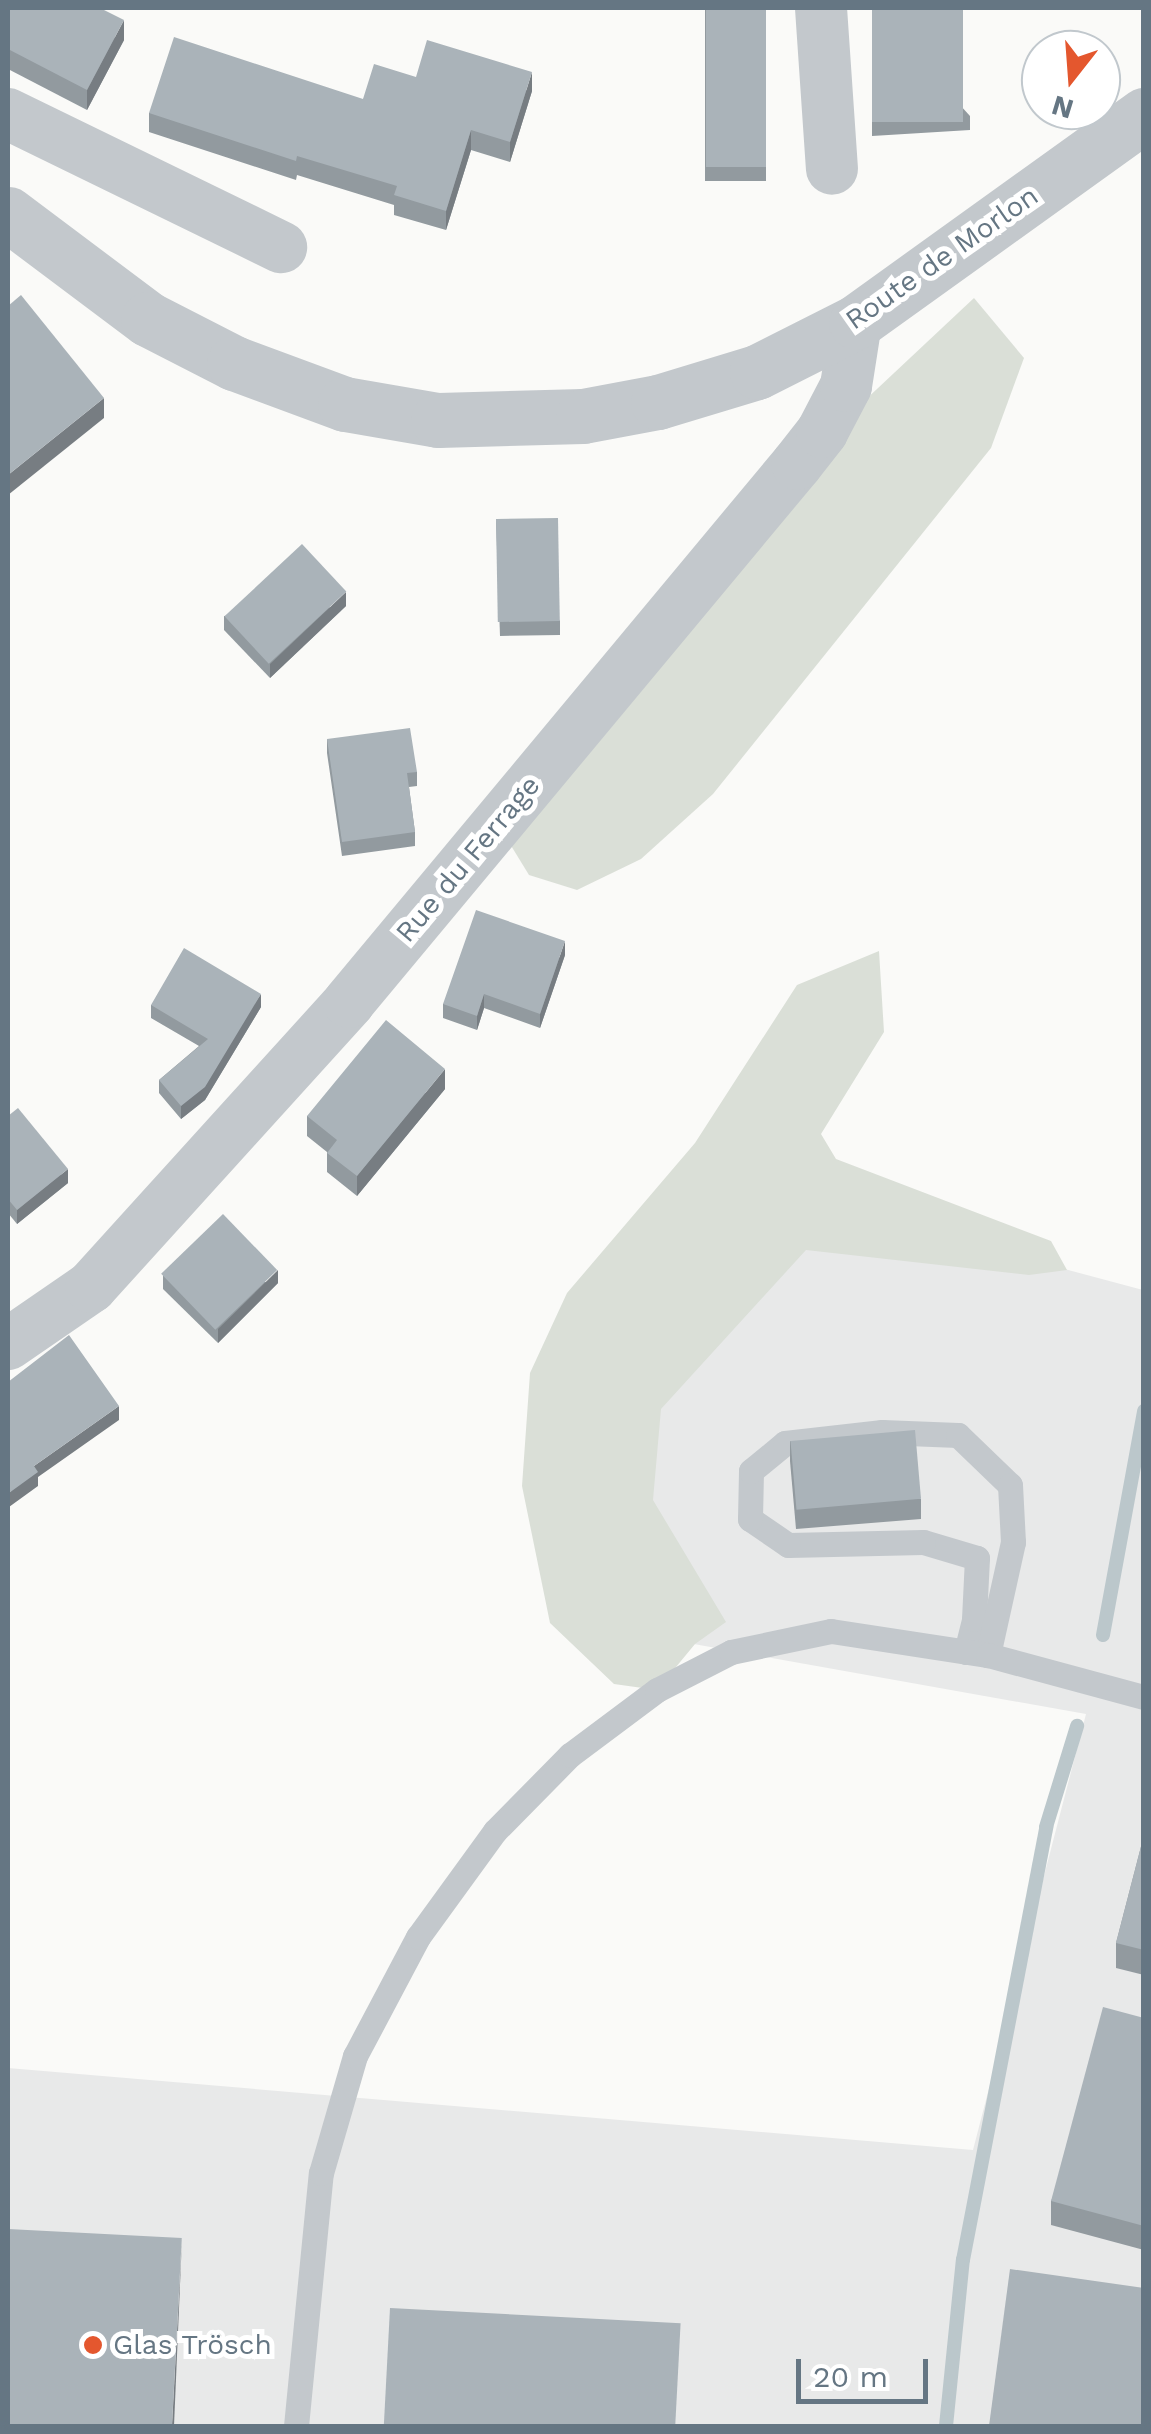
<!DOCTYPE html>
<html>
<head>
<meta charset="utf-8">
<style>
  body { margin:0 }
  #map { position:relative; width:1151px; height:2434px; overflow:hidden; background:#fafaf8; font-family:"Work Sans",sans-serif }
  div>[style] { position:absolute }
  .built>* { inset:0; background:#e8e9e9 }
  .green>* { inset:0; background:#dadfd7 }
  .stream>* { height:14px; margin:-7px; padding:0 7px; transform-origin:7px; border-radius:7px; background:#bbc7cb }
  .service>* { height:25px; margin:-12.5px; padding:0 12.5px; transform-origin:12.5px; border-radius:12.5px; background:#c3c8cc }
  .minor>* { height:52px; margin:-26px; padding:0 26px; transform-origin:26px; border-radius:26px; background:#c3c8cc }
  .tertiary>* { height:55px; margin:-27.5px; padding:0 27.5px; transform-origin:27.5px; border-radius:27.5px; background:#c3c8cc }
  .wall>* { inset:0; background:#929a9f; transform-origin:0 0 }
  .shaded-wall>* { inset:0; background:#777d82 }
  .building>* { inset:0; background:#aab3b9; transform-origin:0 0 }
  .dots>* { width:28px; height:28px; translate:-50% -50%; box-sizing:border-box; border:5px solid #fff; border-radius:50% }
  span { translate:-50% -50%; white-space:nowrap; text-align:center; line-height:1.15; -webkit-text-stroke:10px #fff; paint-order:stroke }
  .street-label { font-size:28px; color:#657683 }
  .poi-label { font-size:28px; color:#657683 }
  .left { translate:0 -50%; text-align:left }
  .frame { position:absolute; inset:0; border:10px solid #657683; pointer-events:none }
  .north { position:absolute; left:1021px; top:30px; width:100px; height:100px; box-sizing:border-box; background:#fff; border:2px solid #c1c8cd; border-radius:50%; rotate:197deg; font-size:28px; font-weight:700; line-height:40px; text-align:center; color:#657683 }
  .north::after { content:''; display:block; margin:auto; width:35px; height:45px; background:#e4572e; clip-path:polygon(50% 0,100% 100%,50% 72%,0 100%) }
  .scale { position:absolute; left:796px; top:2359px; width:132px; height:45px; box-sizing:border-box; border:5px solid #657683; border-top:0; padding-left:12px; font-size:30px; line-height:35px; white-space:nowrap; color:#657683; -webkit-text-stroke:8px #fff; paint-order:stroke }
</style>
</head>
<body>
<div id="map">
  <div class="built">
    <div style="clip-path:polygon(784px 1194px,1143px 1290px,1143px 2426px,8px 2426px,8px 2068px,973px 2150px,1086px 1714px,598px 1627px,578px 1409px)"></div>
  </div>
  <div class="green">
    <div style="clip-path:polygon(974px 298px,1024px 358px,991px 448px,713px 794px,641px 859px,577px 890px,529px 875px,507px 839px,797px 464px)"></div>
    <div style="clip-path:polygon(879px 951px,884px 1032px,821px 1134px,836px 1159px,1051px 1241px,1067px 1270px,1029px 1275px,806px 1250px,661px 1409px,653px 1500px,726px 1622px,695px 1644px,657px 1690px,614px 1684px,550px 1623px,522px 1486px,530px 1373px,567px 1293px,695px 1143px,797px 985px)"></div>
  </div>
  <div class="stream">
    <div style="left:1103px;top:1635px;width:228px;rotate:-79.6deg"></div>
    <div style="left:946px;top:2426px;width:167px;rotate:-84.2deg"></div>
    <div style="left:963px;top:2260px;width:441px;rotate:-79.1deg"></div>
    <div style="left:1046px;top:1827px;width:106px;rotate:-72.9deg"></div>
  </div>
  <div class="service">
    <div style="left:966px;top:1652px;width:34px;rotate:-76deg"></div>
    <div style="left:974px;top:1619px;width:61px;rotate:-87.2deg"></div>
    <div style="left:977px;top:1558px;width:56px;rotate:-163.5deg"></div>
    <div style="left:923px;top:1542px;width:135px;rotate:178.7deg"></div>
    <div style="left:788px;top:1545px;width:46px;rotate:-145.6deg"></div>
    <div style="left:750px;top:1519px;width:48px;rotate:-88.8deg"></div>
    <div style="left:751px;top:1471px;width:44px;rotate:-39.5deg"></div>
    <div style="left:785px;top:1443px;width:98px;rotate:-6.5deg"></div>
    <div style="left:882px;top:1432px;width:76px;rotate:2.3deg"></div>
    <div style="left:958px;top:1435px;width:72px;rotate:43.9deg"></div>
    <div style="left:1010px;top:1485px;width:57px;rotate:87deg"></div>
    <div style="left:1013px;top:1542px;width:116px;rotate:102.5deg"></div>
    <div style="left:296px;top:2426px;width:254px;rotate:-84.4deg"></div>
    <div style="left:321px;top:2173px;width:122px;rotate:-73.8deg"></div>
    <div style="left:355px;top:2056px;width:135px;rotate:-62.1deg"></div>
    <div style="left:418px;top:1937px;width:131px;rotate:-54deg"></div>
    <div style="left:495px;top:1831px;width:107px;rotate:-45.4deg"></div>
    <div style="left:570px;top:1755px;width:109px;rotate:-36.8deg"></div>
    <div style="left:657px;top:1690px;width:83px;rotate:-27.2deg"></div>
    <div style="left:731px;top:1652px;width:102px;rotate:-11.9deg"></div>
    <div style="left:831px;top:1631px;width:159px;rotate:8.7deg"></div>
    <div style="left:988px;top:1655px;width:162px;rotate:15.1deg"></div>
  </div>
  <div class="minor">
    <div style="left:821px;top:8px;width:161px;rotate:86.1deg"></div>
    <div style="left:8px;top:114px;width:304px;rotate:26deg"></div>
    <div style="left:8px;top:1344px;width:101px;rotate:-34.5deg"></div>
    <div style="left:91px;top:1287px;width:384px;rotate:-47.8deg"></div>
    <div style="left:349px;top:1002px;width:700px;rotate:-50.22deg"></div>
    <div style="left:797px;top:464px;width:41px;rotate:-52deg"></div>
    <div style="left:822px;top:432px;width:52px;rotate:-62.4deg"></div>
    <div style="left:846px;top:386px;width:65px;rotate:-81.1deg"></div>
  </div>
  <div class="tertiary">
    <div style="left:8px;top:214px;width:175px;rotate:36.9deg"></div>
    <div style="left:148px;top:319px;width:97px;rotate:27.1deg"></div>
    <div style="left:234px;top:363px;width:118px;rotate:20.3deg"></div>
    <div style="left:345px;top:404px;width:94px;rotate:9.8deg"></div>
    <div style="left:438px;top:420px;width:145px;rotate:-1.6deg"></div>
    <div style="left:583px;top:416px;width:76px;rotate:-10.6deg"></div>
    <div style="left:658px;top:402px;width:103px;rotate:-16.9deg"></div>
    <div style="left:757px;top:372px;width:111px;rotate:-26.8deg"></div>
    <div style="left:856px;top:322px;width:355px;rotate:-35.7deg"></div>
  </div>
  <div class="wall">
    <div style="clip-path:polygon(8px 8px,124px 40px,87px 110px,8px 69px)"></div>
    <div style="left:705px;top:8px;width:61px;height:173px"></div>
    <div style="clip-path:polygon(872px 8px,970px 116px,970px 130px,872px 136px)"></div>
    <div style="clip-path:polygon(416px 77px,532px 91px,510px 162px,471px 150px,446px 230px,394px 215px,394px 205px,297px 175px,296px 180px,149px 132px,149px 113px,363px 99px)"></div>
    <div style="clip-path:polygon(496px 520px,560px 621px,560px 635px,500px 636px)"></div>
    <div style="clip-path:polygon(346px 606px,270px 678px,224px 630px,224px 616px)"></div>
    <div style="clip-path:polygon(327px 739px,417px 772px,417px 786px,409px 787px,415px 832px,415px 846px,342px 856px,327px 753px)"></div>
    <div style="clip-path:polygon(565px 955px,540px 1028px,484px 1008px,477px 1030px,443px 1018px,443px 1004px)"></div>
    <div style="clip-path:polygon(151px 1005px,261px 1007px,205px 1100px,181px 1119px,159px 1093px,159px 1080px,199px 1046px,151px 1018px)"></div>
    <div style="clip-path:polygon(445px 1089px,357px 1196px,327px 1172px,327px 1152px,307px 1136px,307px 1116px)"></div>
    <div style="clip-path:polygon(8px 1116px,68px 1183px,17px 1224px,8px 1213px)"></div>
    <div style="clip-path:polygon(163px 1275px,278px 1283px,218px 1343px,163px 1289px)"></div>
    <div style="clip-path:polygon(790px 1441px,921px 1499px,921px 1519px,796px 1529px,790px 1461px)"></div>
    <div style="clip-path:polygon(1144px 1835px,1144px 1975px,1116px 1968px,1116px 1943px)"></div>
    <div style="clip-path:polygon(1144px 2018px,1144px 2250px,1051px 2225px,1051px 2201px)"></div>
  </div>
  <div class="shaded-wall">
    <div style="clip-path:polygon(124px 20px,124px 40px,87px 110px,87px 90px)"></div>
    <div style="clip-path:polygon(532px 72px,532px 91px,510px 162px,510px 142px)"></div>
    <div style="clip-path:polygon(471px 130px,471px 150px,446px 230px,446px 211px)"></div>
    <div style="clip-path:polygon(104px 398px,104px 418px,8px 495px,8px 475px)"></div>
    <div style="clip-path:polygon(346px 592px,346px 606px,270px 678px,270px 664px)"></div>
    <div style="clip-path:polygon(565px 941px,565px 955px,540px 1028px,540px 1014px)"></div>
    <div style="clip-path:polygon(261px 994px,261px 1007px,205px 1100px,181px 1119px,181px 1106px)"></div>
    <div style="clip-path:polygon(484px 994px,484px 1008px,477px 1030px,477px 1016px)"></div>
    <div style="clip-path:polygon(445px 1069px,445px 1089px,357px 1196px,357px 1176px)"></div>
    <div style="clip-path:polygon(68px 1169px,68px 1183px,17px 1224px,17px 1210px)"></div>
    <div style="clip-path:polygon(278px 1270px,278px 1283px,218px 1343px,218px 1329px)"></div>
    <div style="clip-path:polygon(119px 1406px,119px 1420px,38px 1477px,38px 1486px,9px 1507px,9px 1493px,34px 1466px)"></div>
    <div style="clip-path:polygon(182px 2238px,174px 2426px,172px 2426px)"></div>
  </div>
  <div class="building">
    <div style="clip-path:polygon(8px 8px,100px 8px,124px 20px,87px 90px,8px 49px)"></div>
    <div style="left:706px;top:8px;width:60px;height:159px"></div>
    <div style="left:872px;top:8px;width:91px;height:114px"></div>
    <div style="clip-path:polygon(174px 37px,363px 99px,374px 64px,416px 77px,427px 40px,532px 72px,510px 142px,471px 130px,446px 211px,394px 195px,397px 186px,297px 156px,296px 161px,149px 113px)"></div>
    <div style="clip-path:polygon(21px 295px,104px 398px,8px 475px,8px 306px)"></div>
    <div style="left:558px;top:518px;width:103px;height:62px;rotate:89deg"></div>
    <div style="left:302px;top:544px;width:65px;height:106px;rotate:47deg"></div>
    <div style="clip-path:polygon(410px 728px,417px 772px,407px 773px,415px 832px,342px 842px,327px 739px)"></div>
    <div style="clip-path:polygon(476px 910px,565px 941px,540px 1014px,484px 994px,477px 1016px,443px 1004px)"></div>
    <div style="clip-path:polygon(184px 948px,261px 994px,205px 1087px,181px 1106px,159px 1080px,208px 1039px,151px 1005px)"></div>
    <div style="clip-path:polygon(386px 1020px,445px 1069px,357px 1176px,327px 1153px,337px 1140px,307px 1116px)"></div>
    <div style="clip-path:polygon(18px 1108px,68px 1169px,17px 1210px,8px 1199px,8px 1116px)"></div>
    <div style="left:223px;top:1214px;width:78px;height:86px;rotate:46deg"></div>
    <div style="clip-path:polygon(69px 1335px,119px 1406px,34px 1466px,38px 1472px,9px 1493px,8px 1491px,8px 1382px)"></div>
    <div style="left:915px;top:1430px;width:69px;height:125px;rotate:85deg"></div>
    <div style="clip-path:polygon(1144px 1835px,1144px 1950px,1116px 1943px)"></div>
    <div style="clip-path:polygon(1103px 2007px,1144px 2018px,1144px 2226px,1051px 2201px)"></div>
    <div style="left:8px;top:2229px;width:174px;height:197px;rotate:3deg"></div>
    <div style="clip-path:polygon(1010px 2269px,1144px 2288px,1144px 2426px,989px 2426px)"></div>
    <div style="left:390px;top:2308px;width:291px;height:118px;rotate:3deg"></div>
  </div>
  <div class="dots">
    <div style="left:93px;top:2345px;background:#e4572e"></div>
  </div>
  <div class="street-label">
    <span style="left:942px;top:258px;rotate:-35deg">Route de Morlon</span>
    <span style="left:468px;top:859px;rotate:-50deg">Rue du Ferrage</span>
  </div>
  <div class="poi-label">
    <span class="left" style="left:113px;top:2345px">Glas Trösch</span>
  </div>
  <div class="frame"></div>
  <div class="north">N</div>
  <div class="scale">20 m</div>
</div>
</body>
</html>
